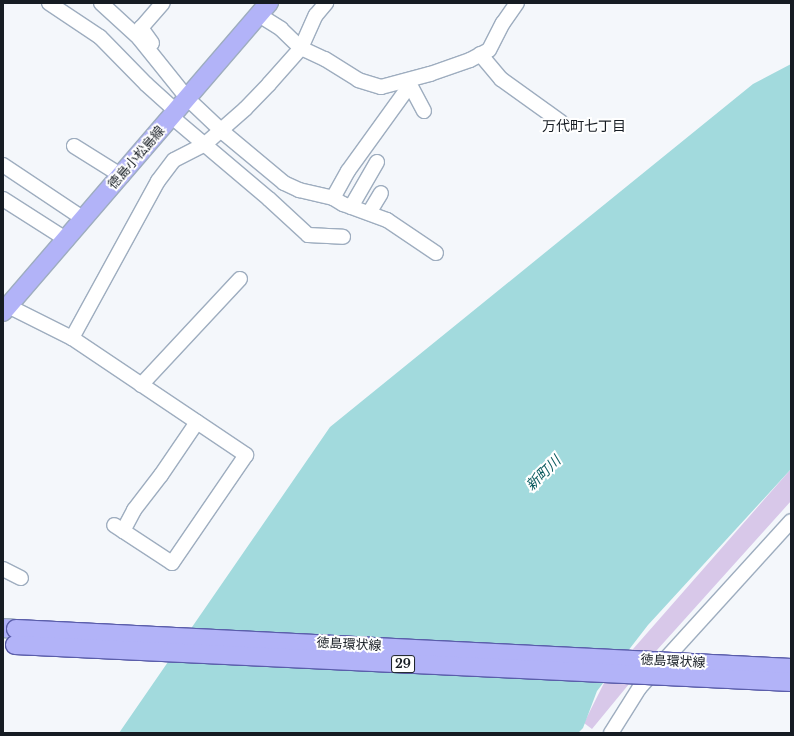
<!DOCTYPE html>
<html>
<head>
<meta charset="utf-8">
<style>
  body { margin:0 }
  #map { position:relative; width:794px; height:736px; overflow:hidden; background:#f4f7fb; font-family:"Libre Baskerville","Noto Sans JP",serif }
  div>[style] { position:absolute }
  .green>* { inset:0; background:#d8c8e9 }
  .water>* { inset:0; background:#a2dadd }
  .roads { filter:drop-shadow(1px 0 #9eadbf) drop-shadow(-1px 0 #9eadbf) drop-shadow(0 1px #9eadbf) drop-shadow(0 -1px #9eadbf) }
  .minor>* { height:14px; margin:-7px; padding:0 7px; transform-origin:7px; border-radius:7px; background:#fff }
  .major>* { height:18px; margin:-9px; padding:0 9px; transform-origin:9px; border-radius:9px; background:#b2b3f8 }
  .bridges { filter:drop-shadow(1px 0 #5a5daa) drop-shadow(-1px 0 #5a5daa) drop-shadow(0 1px #5a5daa) drop-shadow(0 -1px #5a5daa) }
  .major-bridge>* { height:18px; margin:-9px; padding:0 9px; transform-origin:9px; border-radius:9px; background:#b2b3f8 }
  span { translate:-50% -50%; white-space:nowrap; text-align:center; line-height:1.15; -webkit-text-stroke:4px #fff; paint-order:stroke }
  .shield-label span { padding:1px 3px; background:#fff; border:1px solid; border-radius:3px; -webkit-text-stroke-width:0 }
  .shield-label { font-size:12px; color:#161c23; font-weight:700 }
  .street-label { font-size:13px; color:#161c23 }
  .neighbourhood-label { font-size:14px; color:#161c23 }
  .water-label { font-size:14px; color:#0d5c60; font-style:italic }
  .frame { position:absolute; inset:0; border:4px solid #161c23; pointer-events:none }
</style>
</head>
<body>
<div id="map">
  <div class="green">
    <div style="clip-path:polygon(791px 469px,791px 501px,657px 650px,592px 729px,584px 723px,605px 681px)"></div>
  </div>
  <div class="water">
    <div style="clip-path:polygon(791px 64px,791px 469px,648px 625px,597px 691px,583px 728px,578px 733px,119px 733px,330px 427px,753px 84px)"></div>
  </div>
  <div class="roads">
    <div class="minor">
      <div style="left:49px;top:3px;width:61px;rotate:33.7deg"></div>
      <div style="left:100px;top:37px;width:66px;rotate:45.6deg"></div>
      <div style="left:146px;top:84px;width:42px;rotate:42.1deg"></div>
      <div style="left:101px;top:3px;width:52px;rotate:42.6deg"></div>
      <div style="left:139px;top:38px;width:78px;rotate:51.2deg"></div>
      <div style="left:188px;top:99px;width:50px;rotate:43.4deg"></div>
      <div style="left:224px;top:133px;width:78px;rotate:39.8deg"></div>
      <div style="left:284px;top:183px;width:17px;rotate:25deg"></div>
      <div style="left:299px;top:190px;width:35px;rotate:13deg"></div>
      <div style="left:333px;top:198px;width:12px;rotate:31deg"></div>
      <div style="left:343px;top:204px;width:47px;rotate:20deg"></div>
      <div style="left:387px;top:220px;width:59px;rotate:34deg"></div>
      <div style="left:259px;top:15px;width:26px;rotate:32deg"></div>
      <div style="left:281px;top:29px;width:28px;rotate:44deg"></div>
      <div style="left:301px;top:48px;width:26px;rotate:25deg"></div>
      <div style="left:325px;top:59px;width:39px;rotate:32deg"></div>
      <div style="left:358px;top:80px;width:24px;rotate:17deg"></div>
      <div style="left:381px;top:87px;width:51px;rotate:-14.9deg"></div>
      <div style="left:430px;top:74px;width:42px;rotate:-19.3deg"></div>
      <div style="left:470px;top:60px;width:21px;rotate:-28deg"></div>
      <div style="left:489px;top:50px;width:30px;rotate:-63deg"></div>
      <div style="left:503px;top:23px;width:24px;rotate:-55deg"></div>
      <div style="left:152px;top:43px;width:19px;rotate:-126deg"></div>
      <div style="left:141px;top:28px;width:33px;rotate:-49deg"></div>
      <div style="left:480px;top:54px;width:33px;rotate:50deg"></div>
      <div style="left:501px;top:79px;width:74px;rotate:35.6deg"></div>
      <div style="left:408px;top:81px;width:34px;rotate:62deg"></div>
      <div style="left:172px;top:117px;width:127px;rotate:40.2deg"></div>
      <div style="left:269px;top:199px;width:53px;rotate:42.7deg"></div>
      <div style="left:308px;top:235px;width:35px;rotate:3deg"></div>
      <div style="left:74px;top:146px;width:57px;rotate:32deg"></div>
      <div style="left:3px;top:165px;width:97px;rotate:33.7deg"></div>
      <div style="left:333px;top:198px;width:31px;rotate:-61deg"></div>
      <div style="left:348px;top:171px;width:106px;rotate:-54.2deg"></div>
      <div style="left:3px;top:199px;width:76px;rotate:32.6deg"></div>
      <div style="left:351px;top:207px;width:52px;rotate:-60deg"></div>
      <div style="left:369px;top:213px;width:23px;rotate:-59deg"></div>
      <div style="left:8px;top:306px;width:72px;rotate:26.6deg"></div>
      <div style="left:72px;top:338px;width:210px;rotate:33.9deg"></div>
      <div style="left:246px;top:455px;width:131px;rotate:124.4deg"></div>
      <div style="left:172px;top:563px;width:69px;rotate:-146.8deg"></div>
      <div style="left:72px;top:338px;width:179px;rotate:-61.3deg"></div>
      <div style="left:158px;top:181px;width:26px;rotate:-53deg"></div>
      <div style="left:174px;top:160px;width:34px;rotate:-27deg"></div>
      <div style="left:204px;top:145px;width:55px;rotate:-41.3deg"></div>
      <div style="left:245px;top:109px;width:35px;rotate:-46deg"></div>
      <div style="left:269px;top:84px;width:48px;rotate:-48.4deg"></div>
      <div style="left:301px;top:48px;width:36px;rotate:-66deg"></div>
      <div style="left:316px;top:15px;width:16px;rotate:-50deg"></div>
      <div style="left:141px;top:385px;width:145px;rotate:-47deg"></div>
      <div style="left:123px;top:531px;width:24px;rotate:-62deg"></div>
      <div style="left:134px;top:510px;width:44px;rotate:-52.4deg"></div>
      <div style="left:161px;top:475px;width:64px;rotate:-55.8deg"></div>
      <div style="left:3px;top:569px;width:20px;rotate:27deg"></div>
      <div style="left:611px;top:733px;width:54px;rotate:-57.8deg"></div>
      <div style="left:640px;top:687px;width:224px;rotate:-47.7deg"></div>
    </div>
    <div class="major">
      <div style="left:3px;top:312px;width:408px;rotate:-49.3deg"></div>
      <div style="left:3px;top:628px;width:13px;rotate:4deg"></div>
    </div>
  </div>
  <div class="bridges">
    <div class="major-bridge">
      <div style="left:16px;top:629px;width:776px;rotate:2.88deg"></div>
      <div style="left:15px;top:645px;width:777px;rotate:2.73deg"></div>
    </div>
  </div>
  <div class="shield-label">
    <span style="left:403px;top:664px">29</span>
  </div>
  <div class="street-label">
    <span style="left:137px;top:158px;rotate:-49deg">徳島小松島線</span>
    <span style="left:349px;top:645px;rotate:3deg">徳島環状線</span>
    <span style="left:673px;top:662px;rotate:3deg">徳島環状線</span>
  </div>
  <div class="neighbourhood-label">
    <span style="left:584px;top:126px">万代町七丁目</span>
  </div>
  <div class="water-label">
    <span style="left:543px;top:473px;rotate:-45deg">新町川</span>
  </div>
  <div class="frame"></div>
</div>
</body>
</html>
